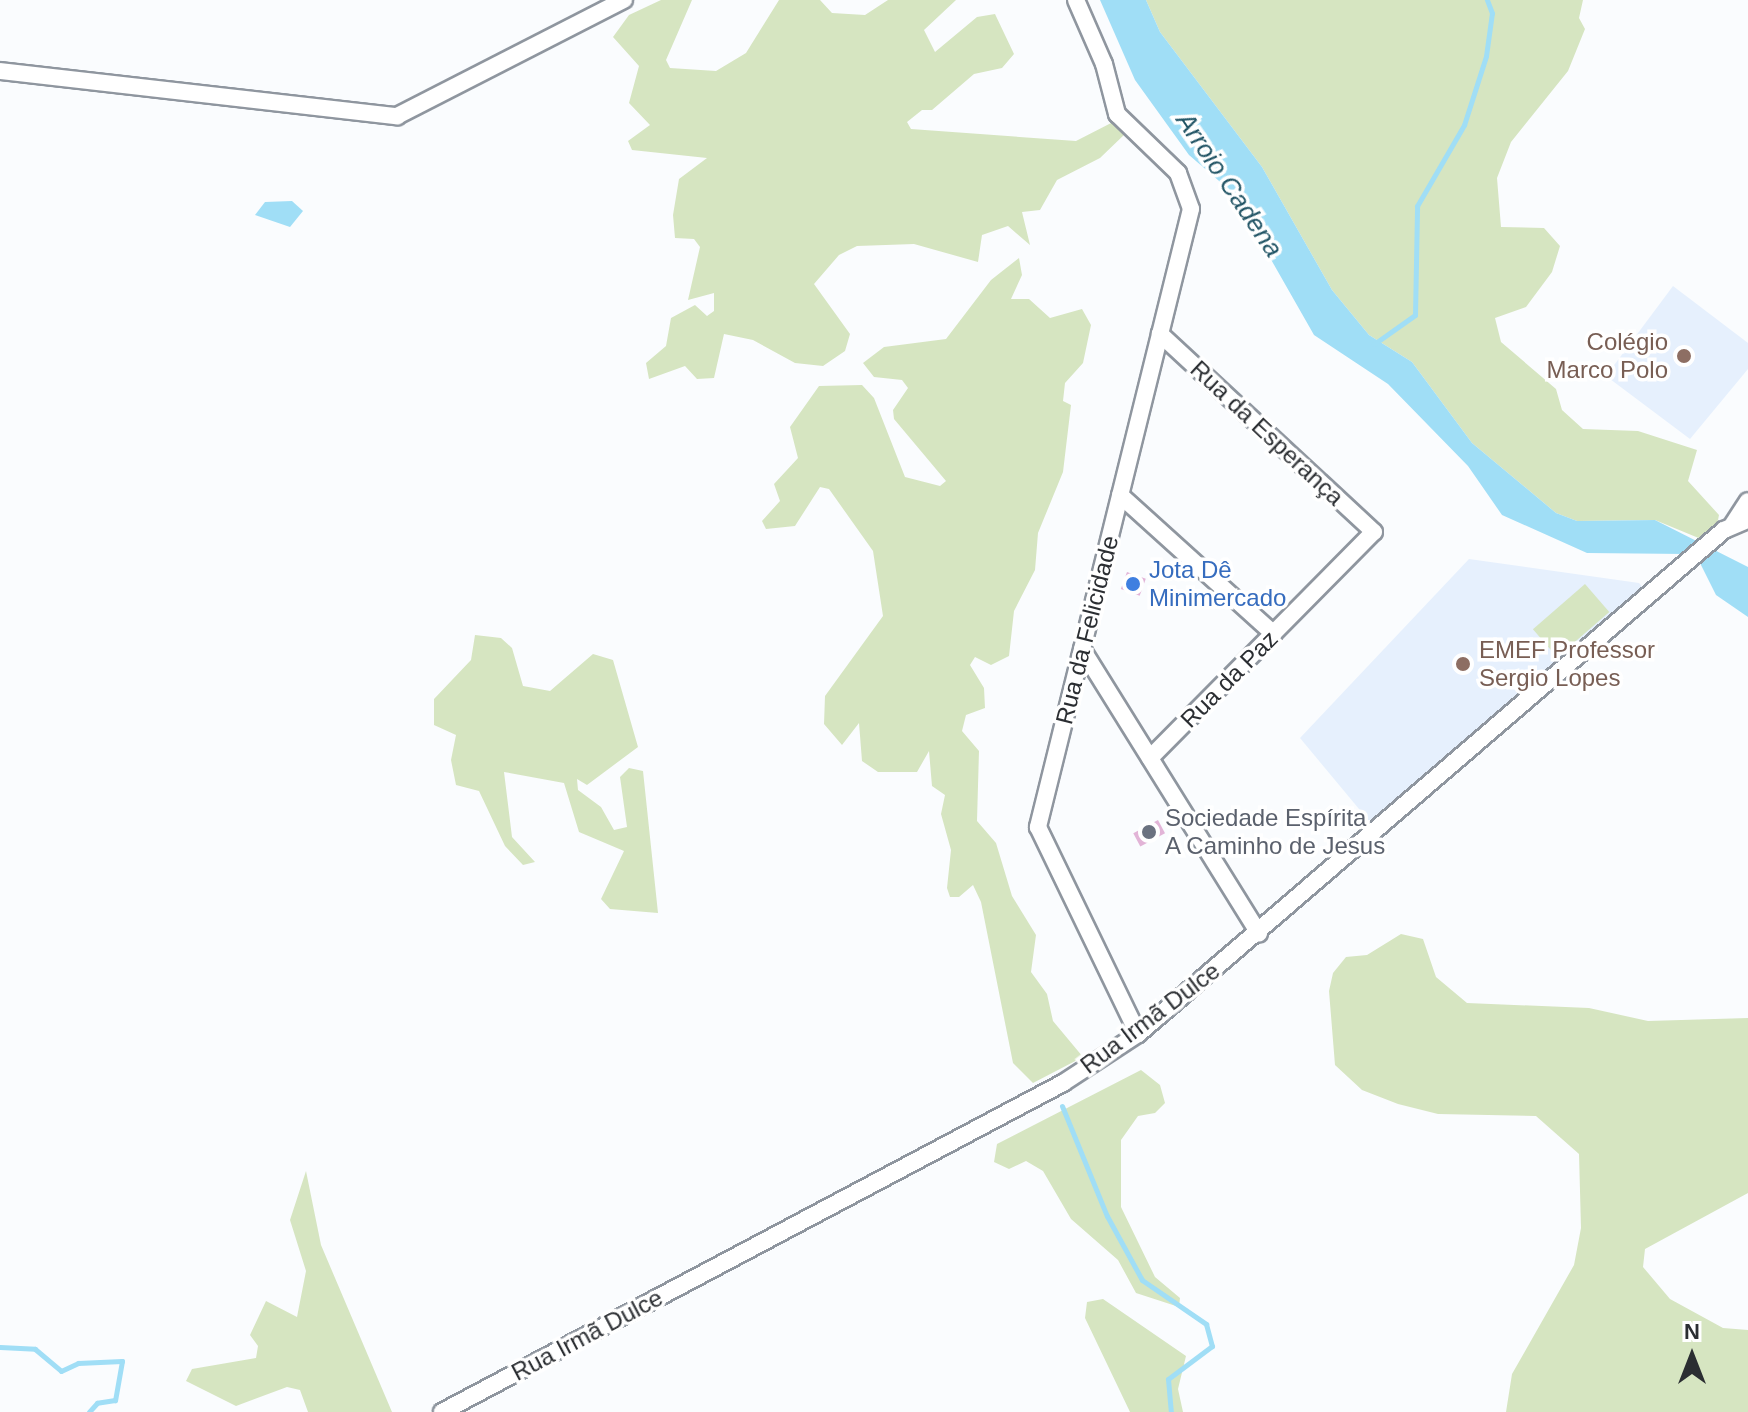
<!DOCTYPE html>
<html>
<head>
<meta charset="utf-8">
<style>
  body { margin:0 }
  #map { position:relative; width:1748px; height:1412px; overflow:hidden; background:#fafcfe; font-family:Arial,sans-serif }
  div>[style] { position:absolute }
  .built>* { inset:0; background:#e6f0fd }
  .green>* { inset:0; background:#d6e5c1; transform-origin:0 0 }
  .water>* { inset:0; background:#a0def6 }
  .stream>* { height:5px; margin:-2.5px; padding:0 2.5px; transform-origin:2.5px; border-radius:2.5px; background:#a0def6 }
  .building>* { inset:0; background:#e2b4d7; transform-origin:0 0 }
  .roads { filter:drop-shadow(2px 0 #8f969f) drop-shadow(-2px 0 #8f969f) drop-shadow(0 2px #8f969f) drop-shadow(0 -2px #8f969f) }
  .minor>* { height:16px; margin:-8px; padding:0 8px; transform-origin:8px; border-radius:8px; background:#fff }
  .dots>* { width:22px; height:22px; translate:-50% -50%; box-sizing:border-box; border:4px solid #fff; border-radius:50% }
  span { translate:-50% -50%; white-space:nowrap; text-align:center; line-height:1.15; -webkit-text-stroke:7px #fff; paint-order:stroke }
  .education-label { font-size:24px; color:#785e54 }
  .right { translate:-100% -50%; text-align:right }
  .left { translate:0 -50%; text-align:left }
  .street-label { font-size:24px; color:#2b2e32 }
  .shop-label { font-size:24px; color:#366cbe }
  .worship-label { font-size:24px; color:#5b616d }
  .water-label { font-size:26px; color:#215465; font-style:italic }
  .north { position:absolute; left:1652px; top:1316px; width:80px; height:80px; -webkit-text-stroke:6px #fff; paint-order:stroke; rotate:0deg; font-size:22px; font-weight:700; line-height:32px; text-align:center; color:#2b2e32 }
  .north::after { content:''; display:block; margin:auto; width:28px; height:36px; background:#2b2e32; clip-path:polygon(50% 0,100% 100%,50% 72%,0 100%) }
</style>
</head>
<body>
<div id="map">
  <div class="built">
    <div style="clip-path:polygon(1673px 286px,1748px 343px,1748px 369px,1690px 439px,1606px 376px)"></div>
    <div style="clip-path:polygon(1469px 559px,1639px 583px,1645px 590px,1369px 821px,1300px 738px)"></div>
  </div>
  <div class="green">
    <div style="clip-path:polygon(661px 0,692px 0,666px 60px,670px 68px,716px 71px,746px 53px,779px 0,820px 0,832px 13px,865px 15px,888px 0,956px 0,924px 30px,935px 52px,977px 17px,995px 14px,1014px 54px,1002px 68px,974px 74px,932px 110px,922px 110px,907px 122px,911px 129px,1076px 141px,1115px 121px,1126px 133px,1100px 158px,1057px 180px,1040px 210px,1022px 212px,1030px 245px,1008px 226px,982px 235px,978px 262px,914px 244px,857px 246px,839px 255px,814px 284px,850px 334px,845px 351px,823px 366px,795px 363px,753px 340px,724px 334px,714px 378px,697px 379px,685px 366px,649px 379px,646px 363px,666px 346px,671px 318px,695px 305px,707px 316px,714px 311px,714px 293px,688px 300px,700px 247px,694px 239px,675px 238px,673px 215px,679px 179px,707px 158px,632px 150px,628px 141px,650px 125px,629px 103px,639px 66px,613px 37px,629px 15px)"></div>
    <div style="clip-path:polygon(1146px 0,1583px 0,1579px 18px,1585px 29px,1568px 71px,1511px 142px,1497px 178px,1501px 227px,1544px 228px,1560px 246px,1552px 272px,1526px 307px,1495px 318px,1501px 342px,1556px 389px,1562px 410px,1583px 429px,1638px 431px,1697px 450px,1688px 481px,1719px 515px,1717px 525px,1701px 539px,1655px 520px,1577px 521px,1556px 513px,1472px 443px,1412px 362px,1369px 335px,1332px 290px,1262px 167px,1160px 32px)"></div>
    <div style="clip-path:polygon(1019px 258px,1022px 275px,1011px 299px,1029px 299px,1050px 318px,1082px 309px,1091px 325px,1083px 363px,1065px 383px,1063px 401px,1071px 405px,1063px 472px,1038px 533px,1035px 570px,1014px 611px,1009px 656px,991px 665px,975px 657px,970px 665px,984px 688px,985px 708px,966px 715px,962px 731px,979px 751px,977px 821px,996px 843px,1012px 896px,1036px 935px,1031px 972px,1047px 994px,1053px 1021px,1083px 1057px,1033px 1083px,1013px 1063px,981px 902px,973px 885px,959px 897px,950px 897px,947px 888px,951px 850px,941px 814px,945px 795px,932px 786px,929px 751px,917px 772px,878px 772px,862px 761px,859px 723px,842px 745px,824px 724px,825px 696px,883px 616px,873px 551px,829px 489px,820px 487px,795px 526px,766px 529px,762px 521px,780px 501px,774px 484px,798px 458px,790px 427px,819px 386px,862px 385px,874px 398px,905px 477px,940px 486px,946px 481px,894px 419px,893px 410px,908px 388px,902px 380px,874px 377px,863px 363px,884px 347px,946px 339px,991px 280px)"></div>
    <div style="left:1585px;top:584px;width:37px;height:69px;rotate:49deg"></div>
    <div style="clip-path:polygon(475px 635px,501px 638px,512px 648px,523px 686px,550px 691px,593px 654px,613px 660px,638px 747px,587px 785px,577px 779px,578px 790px,601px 807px,614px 830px,627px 827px,620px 777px,629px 768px,643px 771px,658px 913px,610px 909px,601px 899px,624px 851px,579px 832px,564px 783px,504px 772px,512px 837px,535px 862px,523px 865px,505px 846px,479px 791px,456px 785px,451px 760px,456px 735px,434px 725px,434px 699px,471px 660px)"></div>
    <div style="clip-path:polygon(1401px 934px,1423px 939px,1436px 977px,1467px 1003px,1589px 1008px,1648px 1021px,1748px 1018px,1748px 1193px,1645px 1249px,1643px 1267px,1670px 1299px,1723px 1328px,1748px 1330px,1748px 1412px,1506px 1412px,1512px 1374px,1574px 1265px,1581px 1228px,1579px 1154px,1536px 1116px,1438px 1114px,1398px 1104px,1362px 1090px,1335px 1065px,1329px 991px,1333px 973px,1346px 957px,1367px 955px)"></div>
    <div style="clip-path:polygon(1141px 1070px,1160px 1085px,1165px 1103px,1155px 1113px,1138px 1116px,1121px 1140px,1121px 1207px,1155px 1277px,1180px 1298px,1179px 1307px,1136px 1293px,1118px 1260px,1071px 1219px,1043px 1171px,1026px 1161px,1009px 1169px,994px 1162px,997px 1144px)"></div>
    <div style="clip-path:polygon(306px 1171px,321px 1245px,392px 1412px,308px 1412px,300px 1390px,287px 1387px,236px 1406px,186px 1381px,192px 1369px,256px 1358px,258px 1346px,250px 1335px,266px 1301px,297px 1317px,306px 1271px,290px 1220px)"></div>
    <div style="clip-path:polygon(1103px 1299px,1186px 1356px,1178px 1389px,1183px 1412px,1130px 1412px,1085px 1318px,1087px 1302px)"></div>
  </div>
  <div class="water">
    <div style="clip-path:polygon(1100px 0,1146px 0,1160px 32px,1262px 167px,1332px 290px,1369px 335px,1412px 362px,1472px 443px,1556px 513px,1577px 521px,1655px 520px,1748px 567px,1748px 617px,1716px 595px,1699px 561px,1686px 554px,1587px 553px,1502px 515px,1468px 466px,1388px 384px,1314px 335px,1233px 193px,1189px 155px,1135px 80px)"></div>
    <div style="clip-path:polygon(292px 201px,303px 211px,290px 227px,255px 215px,265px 202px)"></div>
  </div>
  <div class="stream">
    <div style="left:1374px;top:344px;width:50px;rotate:-35.3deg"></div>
    <div style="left:1415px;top:315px;width:109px;rotate:-88.9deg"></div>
    <div style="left:1417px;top:206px;width:94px;rotate:-59.9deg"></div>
    <div style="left:1464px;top:125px;width:72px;rotate:-72.3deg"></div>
    <div style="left:1486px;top:56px;width:43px;rotate:-82.1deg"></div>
    <div style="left:1492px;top:13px;width:14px;rotate:-111deg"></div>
    <div style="left:1062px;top:1106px;width:119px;rotate:67.8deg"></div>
    <div style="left:1107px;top:1216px;width:73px;rotate:61.3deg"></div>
    <div style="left:1142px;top:1280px;width:78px;rotate:34.5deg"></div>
    <div style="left:1206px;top:1324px;width:23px;rotate:75deg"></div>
    <div style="left:1212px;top:1346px;width:55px;rotate:143.1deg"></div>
    <div style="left:1168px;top:1379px;width:33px;rotate:85deg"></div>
    <div style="left:0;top:1347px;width:35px;rotate:3deg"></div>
    <div style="left:35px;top:1349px;width:34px;rotate:40deg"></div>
    <div style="left:61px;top:1371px;width:19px;rotate:-25deg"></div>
    <div style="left:78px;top:1363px;width:44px;rotate:-2.6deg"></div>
    <div style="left:122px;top:1361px;width:40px;rotate:100deg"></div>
    <div style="left:115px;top:1400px;width:18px;rotate:171deg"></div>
    <div style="left:97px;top:1403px;width:12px;rotate:132deg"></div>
  </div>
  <div class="building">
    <div style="left:1127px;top:572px;width:20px;height:18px;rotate:20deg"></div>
    <div style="left:1158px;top:820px;width:15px;height:28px;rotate:62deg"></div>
  </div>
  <div class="roads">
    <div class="minor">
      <div style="left:1076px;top:0;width:70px;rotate:66.4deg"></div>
      <div style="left:1104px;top:64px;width:52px;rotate:75.4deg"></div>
      <div style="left:1117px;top:114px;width:85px;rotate:44deg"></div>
      <div style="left:1178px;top:173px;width:38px;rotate:70deg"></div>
      <div style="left:1191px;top:209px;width:637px;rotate:103.91deg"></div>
      <div style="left:1038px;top:827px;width:230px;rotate:64.2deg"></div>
      <div style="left:0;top:71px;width:400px;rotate:6.5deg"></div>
      <div style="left:397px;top:116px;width:255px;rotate:-27.1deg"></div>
      <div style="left:1120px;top:495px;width:207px;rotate:42.1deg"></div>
      <div style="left:1733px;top:524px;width:27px;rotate:-57deg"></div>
      <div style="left:1082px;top:649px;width:335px;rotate:58.1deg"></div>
      <div style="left:1150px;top:758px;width:318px;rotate:-45.3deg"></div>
      <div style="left:1374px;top:532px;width:292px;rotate:-137.2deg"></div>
      <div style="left:442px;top:1412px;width:703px;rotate:-27.91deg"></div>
      <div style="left:1063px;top:1083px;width:90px;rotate:-33.2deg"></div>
      <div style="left:1138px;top:1034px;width:773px;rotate:-40.7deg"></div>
      <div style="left:1724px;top:530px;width:26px;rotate:-23deg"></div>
    </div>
  </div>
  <div class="dots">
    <div style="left:1684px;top:356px;background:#8d6e63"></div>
    <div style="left:1133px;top:584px;background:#3f7fe0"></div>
    <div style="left:1463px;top:664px;background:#8d6e63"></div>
    <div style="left:1149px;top:832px;background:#6b7280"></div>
  </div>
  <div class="education-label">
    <span class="right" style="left:1668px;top:356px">Colégio<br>Marco Polo</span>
    <span class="left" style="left:1479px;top:664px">EMEF Professor<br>Sergio Lopes</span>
  </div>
  <div class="street-label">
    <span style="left:1267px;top:433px;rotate:43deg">Rua da Esperança</span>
    <span style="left:1087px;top:630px;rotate:-76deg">Rua da Felicidade</span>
    <span style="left:1229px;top:679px;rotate:-45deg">Rua da Paz</span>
    <span style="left:1150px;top:1018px;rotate:-37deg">Rua Irmã Dulce</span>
    <span style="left:587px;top:1335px;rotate:-28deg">Rua Irmã Dulce</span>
  </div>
  <div class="shop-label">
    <span class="left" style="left:1149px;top:584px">Jota Dê<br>Minimercado</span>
  </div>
  <div class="worship-label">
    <span class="left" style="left:1165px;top:832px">Sociedade Espírita<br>A Caminho de Jesus</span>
  </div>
  <div class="water-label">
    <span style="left:1229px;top:185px;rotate:56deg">Arroio Cadena</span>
  </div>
  <div class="north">N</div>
</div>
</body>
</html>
